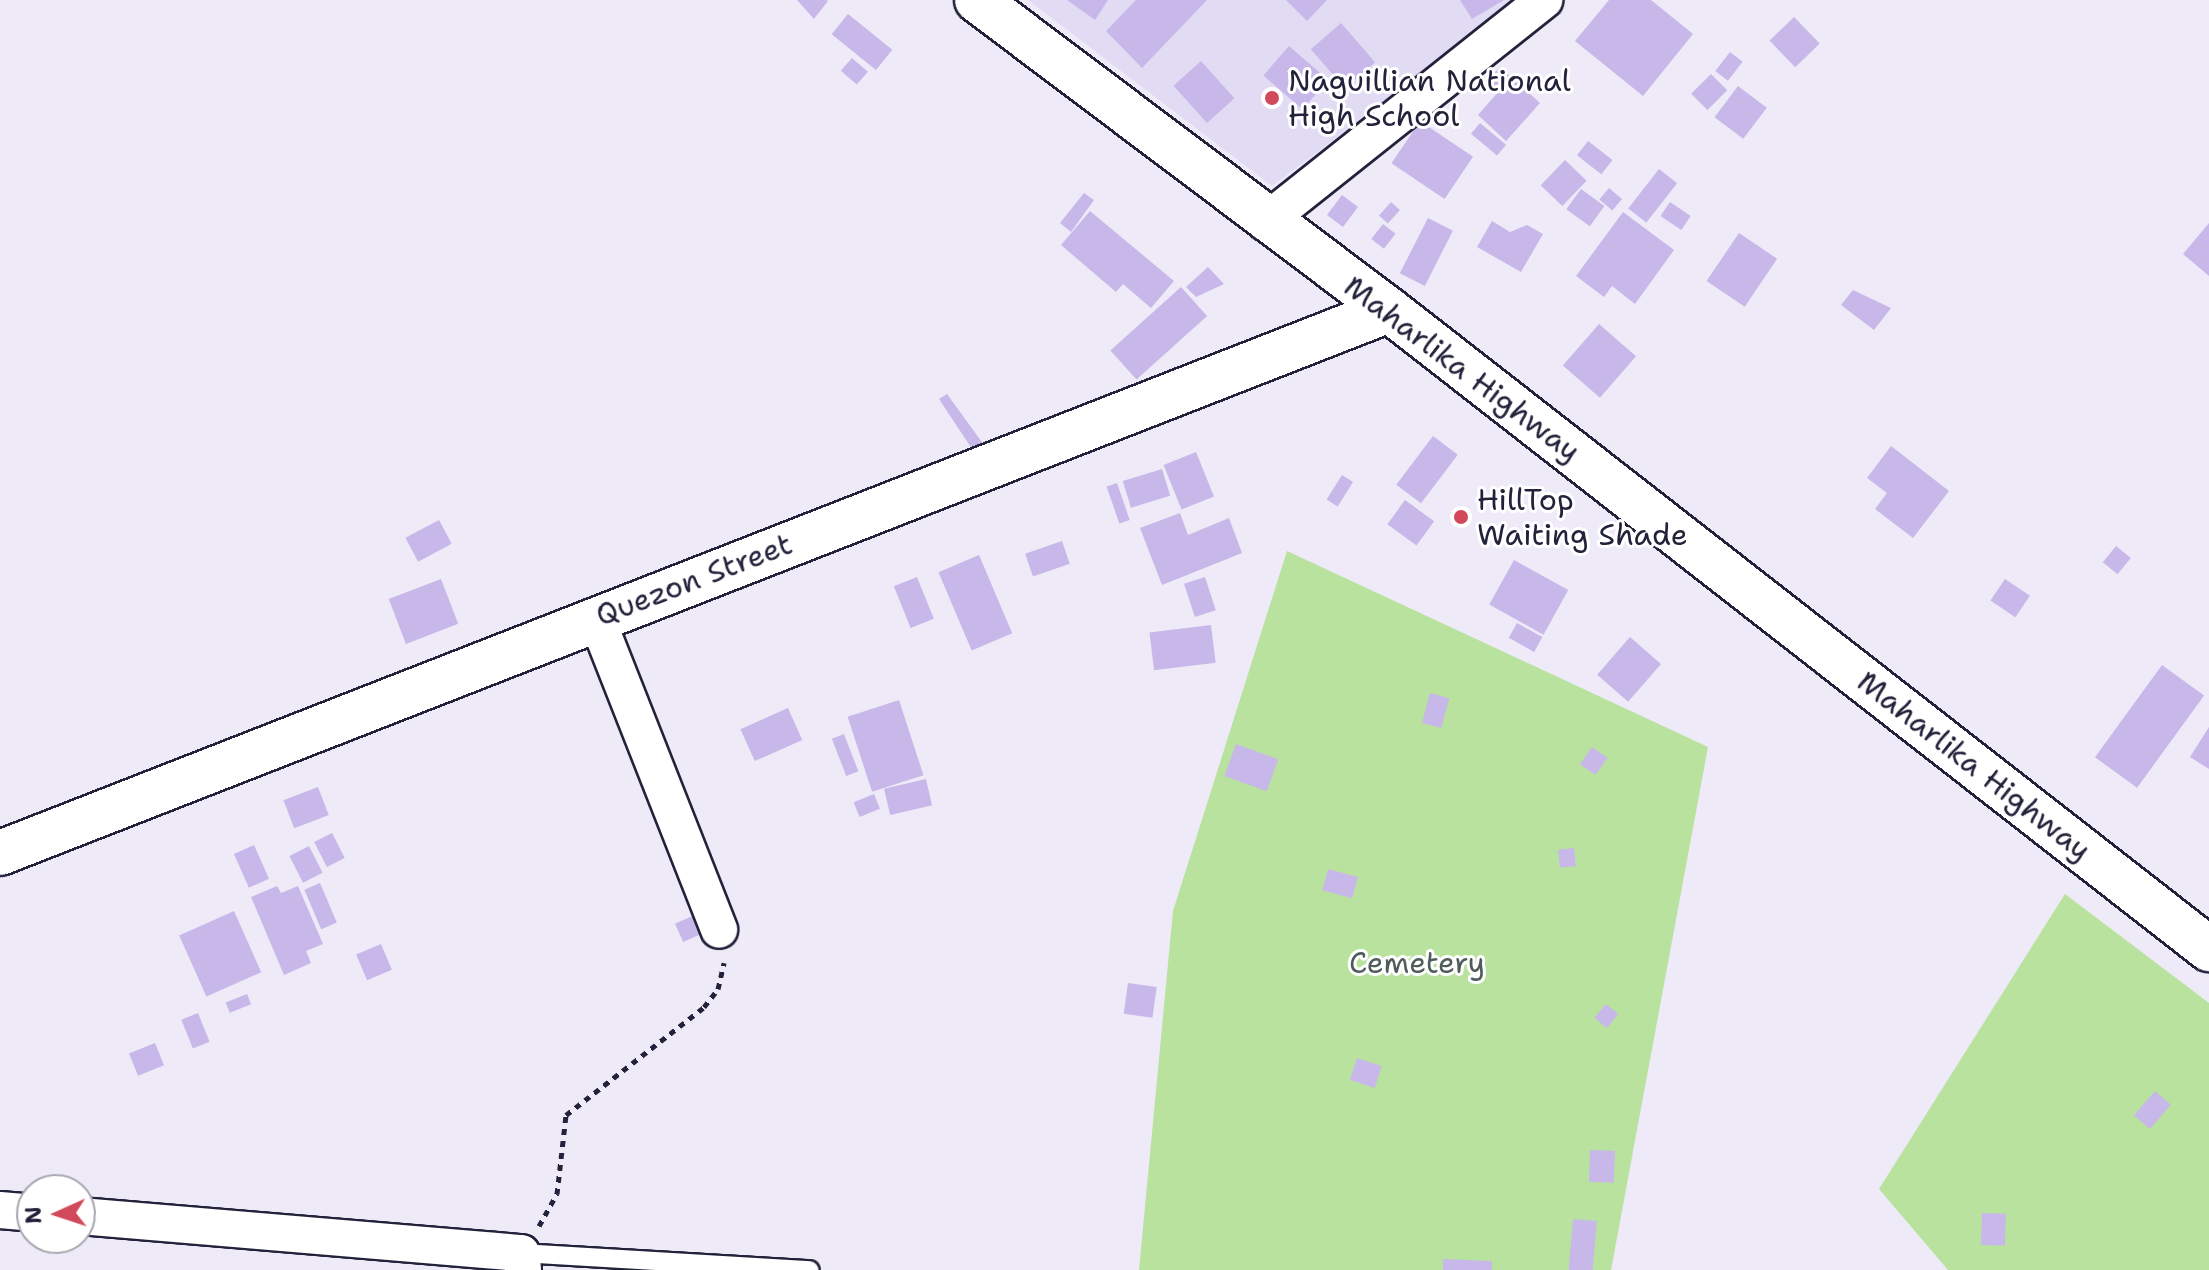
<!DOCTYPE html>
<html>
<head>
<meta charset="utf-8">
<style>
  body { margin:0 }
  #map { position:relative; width:2209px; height:1270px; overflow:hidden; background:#eeeaf8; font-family:"Shantell Sans",sans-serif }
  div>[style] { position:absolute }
  .built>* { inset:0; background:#e2dbf4 }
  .green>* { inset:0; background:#b8e29e }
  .building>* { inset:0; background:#c7b8e9; transform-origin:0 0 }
  .path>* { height:5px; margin-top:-2.5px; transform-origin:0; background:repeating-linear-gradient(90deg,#22223b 0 6px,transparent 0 12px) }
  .roads { filter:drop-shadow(2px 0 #22223b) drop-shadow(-2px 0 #22223b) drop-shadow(0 2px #22223b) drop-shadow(0 -2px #22223b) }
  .service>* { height:18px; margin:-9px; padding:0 9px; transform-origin:9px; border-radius:9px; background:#fff }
  .minor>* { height:36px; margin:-18px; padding:0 18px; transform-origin:18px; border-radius:18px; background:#fff }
  .tertiary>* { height:44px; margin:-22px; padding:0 22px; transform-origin:22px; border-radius:22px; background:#fff }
  .trunk>* { height:44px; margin:-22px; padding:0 22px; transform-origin:22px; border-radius:22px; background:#fff }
  .dots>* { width:22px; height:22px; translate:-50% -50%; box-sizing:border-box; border:4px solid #fff; border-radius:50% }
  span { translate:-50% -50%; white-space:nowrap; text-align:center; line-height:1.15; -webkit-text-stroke:6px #fff; paint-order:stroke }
  .poi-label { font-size:30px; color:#22223b }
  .left { translate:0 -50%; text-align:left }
  .street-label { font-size:30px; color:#22223b }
  .park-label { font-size:30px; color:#4f5c59 }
  .north { position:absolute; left:16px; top:1174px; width:80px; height:80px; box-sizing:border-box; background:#fff; border:2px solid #a7a7b1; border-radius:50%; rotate:267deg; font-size:22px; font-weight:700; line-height:32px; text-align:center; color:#22223b }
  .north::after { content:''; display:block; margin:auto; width:28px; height:36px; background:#d1495b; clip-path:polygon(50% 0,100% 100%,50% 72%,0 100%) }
</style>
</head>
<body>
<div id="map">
  <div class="built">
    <div style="clip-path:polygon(1028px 0,1521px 0,1272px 186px)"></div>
  </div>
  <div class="green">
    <div style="clip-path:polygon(1287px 551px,1708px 747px,1611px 1270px,1139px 1270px,1173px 911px)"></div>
    <div style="clip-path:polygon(2065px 894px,2209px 1003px,2209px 1270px,1948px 1270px,1879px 1189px)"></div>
  </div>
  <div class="building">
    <div style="clip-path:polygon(797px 0,826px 0,828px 1px,814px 19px)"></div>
    <div style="clip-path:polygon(1067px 0,1108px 0,1095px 20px)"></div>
    <div style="clip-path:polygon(1136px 0,1207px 0,1142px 68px,1106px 31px)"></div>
    <div style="clip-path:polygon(1286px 0,1327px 0,1307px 21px)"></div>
    <div style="clip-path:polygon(1460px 0,1504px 0,1472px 19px)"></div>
    <div style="clip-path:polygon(1609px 0,1651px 0,1693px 34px,1643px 96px,1575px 41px)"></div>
    <div style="left:848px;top:14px;width:57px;height:26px;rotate:39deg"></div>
    <div style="left:1794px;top:17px;width:37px;height:34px;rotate:46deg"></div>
    <div style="left:1341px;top:23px;width:52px;height:40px;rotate:49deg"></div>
    <div style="left:1289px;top:46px;width:52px;height:39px;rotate:41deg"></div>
    <div style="left:1730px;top:52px;width:16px;height:24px;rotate:38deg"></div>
    <div style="left:852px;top:58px;width:21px;height:17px;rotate:41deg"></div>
    <div style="left:1201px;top:61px;width:50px;height:37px;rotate:48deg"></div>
    <div style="clip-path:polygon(1500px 67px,1540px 103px,1506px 141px,1478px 115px,1499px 91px,1487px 80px)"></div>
    <div style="left:1711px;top:74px;width:23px;height:28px;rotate:45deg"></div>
    <div style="left:1738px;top:86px;width:36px;height:39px;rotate:37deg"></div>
    <div style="left:1420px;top:121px;width:64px;height:51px;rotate:34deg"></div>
    <div style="left:1480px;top:123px;width:34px;height:14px;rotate:40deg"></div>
    <div style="left:1588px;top:141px;width:31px;height:18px;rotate:38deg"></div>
    <div style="left:1565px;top:160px;width:30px;height:35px;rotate:44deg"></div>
    <div style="left:1659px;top:169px;width:23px;height:50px;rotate:38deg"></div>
    <div style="left:1609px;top:188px;width:17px;height:15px;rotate:40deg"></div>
    <div style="left:1581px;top:189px;width:29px;height:25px;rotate:36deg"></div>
    <div style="clip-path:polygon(1084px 193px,1094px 200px,1071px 232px,1060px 223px)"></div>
    <div style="left:1342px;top:195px;width:20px;height:25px;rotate:37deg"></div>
    <div style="left:1391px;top:202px;width:12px;height:18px;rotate:42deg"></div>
    <div style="left:1670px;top:202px;width:25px;height:17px;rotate:34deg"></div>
    <div style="clip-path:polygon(1090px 211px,1174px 281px,1151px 308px,1123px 284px,1116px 292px,1061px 245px)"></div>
    <div style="clip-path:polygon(1623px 212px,1674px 250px,1635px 304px,1612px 286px,1604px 297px,1576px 276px)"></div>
    <div style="left:1428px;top:218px;width:28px;height:62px;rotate:27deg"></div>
    <div style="clip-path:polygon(1492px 221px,1510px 232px,1527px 225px,1543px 234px,1521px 272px,1477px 247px)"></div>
    <div style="clip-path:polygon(2209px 223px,2209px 276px,2183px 254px)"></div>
    <div style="left:1383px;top:224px;width:16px;height:19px;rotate:38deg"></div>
    <div style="left:1739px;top:233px;width:46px;height:58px;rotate:34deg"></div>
    <div style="clip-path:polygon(1208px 267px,1224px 284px,1196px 297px,1186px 287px)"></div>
    <div style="left:1181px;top:287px;width:39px;height:95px;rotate:48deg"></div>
    <div style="clip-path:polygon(1853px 290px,1891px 308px,1874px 330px,1841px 305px)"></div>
    <div style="left:1599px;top:324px;width:49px;height:55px;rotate:41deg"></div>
    <div style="clip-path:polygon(947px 394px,984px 445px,974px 452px,939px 399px)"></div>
    <div style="left:1433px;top:436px;width:31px;height:61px;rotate:37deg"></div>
    <div style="clip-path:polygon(1891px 446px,1949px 491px,1913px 538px,1875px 509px,1887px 493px,1867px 478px)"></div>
    <div style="left:1196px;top:452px;width:48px;height:35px;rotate:68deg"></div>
    <div style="left:1162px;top:469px;width:28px;height:41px;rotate:73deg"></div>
    <div style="left:1342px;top:475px;width:13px;height:29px;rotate:32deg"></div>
    <div style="left:1117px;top:483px;width:39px;height:11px;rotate:71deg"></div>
    <div style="left:1405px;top:500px;width:36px;height:30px;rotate:36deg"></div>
    <div style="clip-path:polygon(1180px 513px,1188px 535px,1229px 518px,1242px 553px,1162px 585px,1140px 528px)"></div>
    <div style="left:439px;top:520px;width:27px;height:38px;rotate:62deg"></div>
    <div style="left:1062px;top:541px;width:24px;height:39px;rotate:71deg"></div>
    <div style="left:2116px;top:546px;width:19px;height:21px;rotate:39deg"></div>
    <div style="left:979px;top:555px;width:85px;height:44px;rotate:67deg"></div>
    <div style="left:1514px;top:560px;width:62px;height:51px;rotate:29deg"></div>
    <div style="left:917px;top:577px;width:45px;height:25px;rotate:68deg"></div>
    <div style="left:1205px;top:577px;width:35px;height:22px;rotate:72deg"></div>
    <div style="left:441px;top:579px;width:48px;height:56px;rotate:69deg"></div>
    <div style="left:2005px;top:579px;width:30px;height:26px;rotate:34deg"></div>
    <div style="left:1517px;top:623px;width:29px;height:17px;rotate:29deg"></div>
    <div style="left:1211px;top:625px;width:38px;height:62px;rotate:83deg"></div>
    <div style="left:1630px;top:637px;width:41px;height:50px;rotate:41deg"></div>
    <div style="left:2162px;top:665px;width:52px;height:114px;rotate:36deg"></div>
    <div style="left:1430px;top:693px;width:20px;height:31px;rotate:15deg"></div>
    <div style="left:899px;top:700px;width:79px;height:54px;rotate:72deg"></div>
    <div style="left:788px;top:708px;width:35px;height:52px;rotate:66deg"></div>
    <div style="clip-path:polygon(2209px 727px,2209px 769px,2190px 757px)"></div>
    <div style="left:844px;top:734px;width:40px;height:13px;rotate:69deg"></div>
    <div style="left:1236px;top:744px;width:45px;height:34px;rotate:20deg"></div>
    <div style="left:1592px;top:747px;width:19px;height:21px;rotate:35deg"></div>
    <div style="left:926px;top:779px;width:27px;height:43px;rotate:77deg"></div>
    <div style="left:318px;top:787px;width:30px;height:37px;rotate:69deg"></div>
    <div style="left:874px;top:794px;width:16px;height:22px;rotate:68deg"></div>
    <div style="left:332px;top:833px;width:28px;height:20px;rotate:63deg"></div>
    <div style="left:254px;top:845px;width:37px;height:22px;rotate:66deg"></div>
    <div style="left:309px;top:846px;width:30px;height:22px;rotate:63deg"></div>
    <div style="left:1574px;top:848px;width:18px;height:16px;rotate:84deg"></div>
    <div style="left:1328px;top:869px;width:31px;height:22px;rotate:15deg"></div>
    <div style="left:320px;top:883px;width:43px;height:17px;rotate:67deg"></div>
    <div style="clip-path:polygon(277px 886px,281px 893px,298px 886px,323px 944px,306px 951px,311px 963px,284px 975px,251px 897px)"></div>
    <div style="left:234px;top:911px;width:67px;height:60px;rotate:66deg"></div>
    <div style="left:697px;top:914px;width:20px;height:24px;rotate:66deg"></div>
    <div style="left:381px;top:944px;width:28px;height:27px;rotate:67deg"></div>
    <div style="left:1128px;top:983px;width:29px;height:31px;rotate:8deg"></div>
    <div style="left:247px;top:994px;width:11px;height:23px;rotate:68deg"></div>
    <div style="left:1606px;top:1004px;width:16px;height:18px;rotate:40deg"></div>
    <div style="left:198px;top:1013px;width:31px;height:18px;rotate:68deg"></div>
    <div style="left:155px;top:1043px;width:24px;height:28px;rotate:68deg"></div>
    <div style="left:1357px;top:1058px;width:26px;height:23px;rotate:18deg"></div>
    <div style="left:2155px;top:1091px;width:21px;height:32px;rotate:41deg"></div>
    <div style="left:1590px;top:1150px;width:25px;height:32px;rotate:2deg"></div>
    <div style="left:1982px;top:1213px;width:24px;height:32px;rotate:2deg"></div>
    <div style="left:1573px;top:1219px;width:24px;height:51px;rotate:5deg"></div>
    <div style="clip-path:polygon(1443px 1259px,1492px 1261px,1492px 1270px,1443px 1270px)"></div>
  </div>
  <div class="path">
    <div style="left:539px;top:1226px;width:37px;rotate:-61deg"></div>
    <div style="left:557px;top:1194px;width:80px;rotate:-83.5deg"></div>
    <div style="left:566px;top:1115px;width:175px;rotate:-38deg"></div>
    <div style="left:704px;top:1007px;width:23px;rotate:-52deg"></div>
    <div style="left:718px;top:989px;width:27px;rotate:-77deg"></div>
  </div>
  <div class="roads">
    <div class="service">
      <div style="left:521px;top:1253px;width:289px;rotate:3.4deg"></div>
    </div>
    <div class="minor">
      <div style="left:1265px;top:222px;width:357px;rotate:-38.5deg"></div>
      <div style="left:596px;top:617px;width:336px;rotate:68.5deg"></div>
      <div style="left:0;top:1210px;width:32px;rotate:5deg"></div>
      <div style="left:80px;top:1216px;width:443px;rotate:4.8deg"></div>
      <div style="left:521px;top:1253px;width:17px;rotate:83deg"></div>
    </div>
    <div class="tertiary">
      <div style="left:0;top:853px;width:1491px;rotate:-21.35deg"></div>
    </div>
    <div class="trunk">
      <div style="left:977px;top:0;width:516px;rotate:36.96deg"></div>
      <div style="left:1389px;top:310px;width:1040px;rotate:37.93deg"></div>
    </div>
  </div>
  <div class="dots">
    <div style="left:1272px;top:98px;background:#d1495b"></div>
    <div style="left:1461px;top:517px;background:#d1495b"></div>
  </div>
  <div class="poi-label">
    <span class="left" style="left:1288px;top:98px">Naguillian National<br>High School</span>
    <span class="left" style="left:1477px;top:517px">HillTop<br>Waiting Shade</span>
  </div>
  <div class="street-label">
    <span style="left:1462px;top:369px;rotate:37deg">Maharlika Highway</span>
    <span style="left:694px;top:580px;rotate:-21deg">Quezon Street</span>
    <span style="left:1974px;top:766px;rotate:38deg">Maharlika Highway</span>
  </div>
  <div class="park-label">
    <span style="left:1417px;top:963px">Cemetery</span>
  </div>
  <div class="north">N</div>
</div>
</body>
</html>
